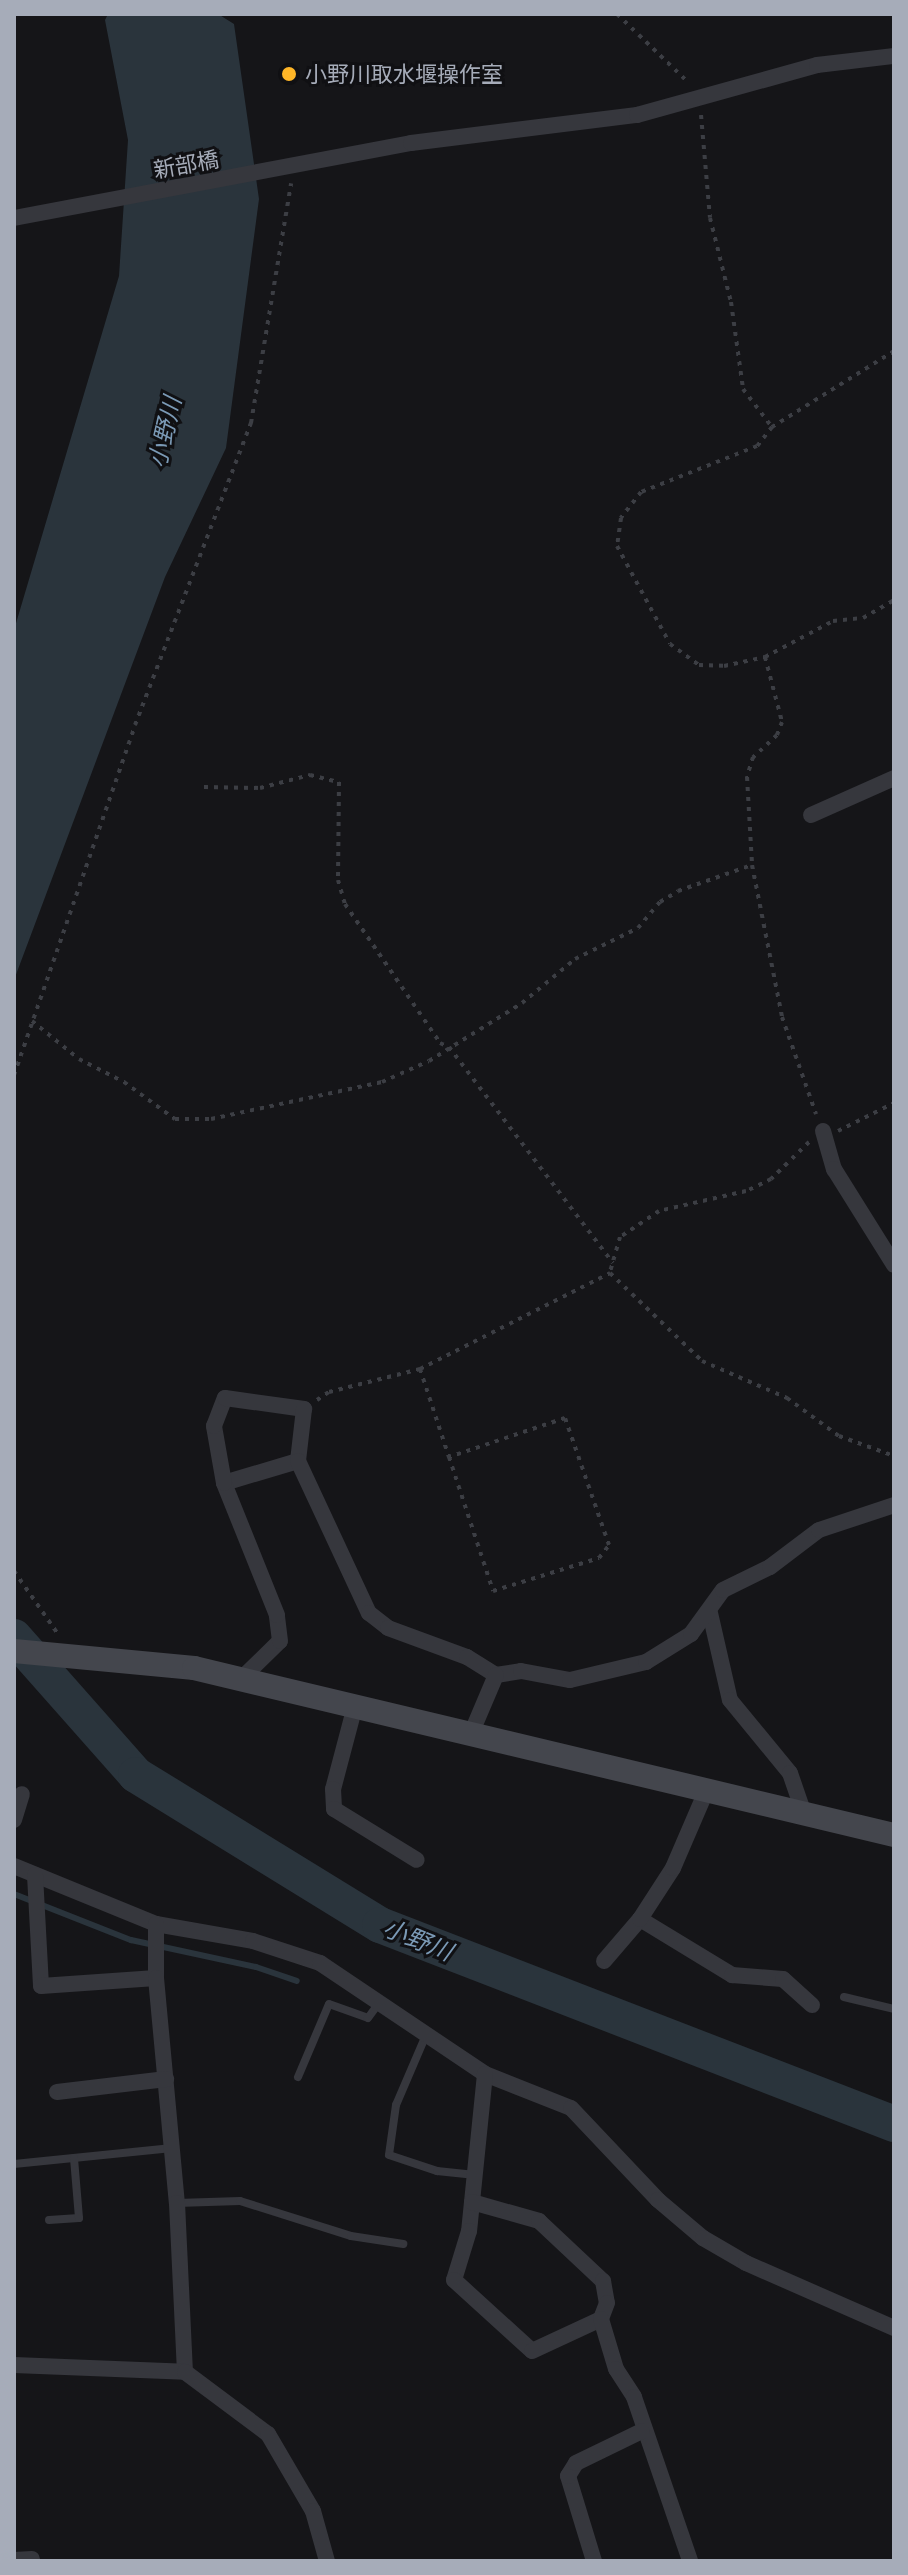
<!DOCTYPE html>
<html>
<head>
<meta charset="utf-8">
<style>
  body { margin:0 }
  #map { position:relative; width:908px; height:2575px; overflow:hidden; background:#151518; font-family:"Golos Text","Noto Sans JP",sans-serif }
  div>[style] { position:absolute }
  .water>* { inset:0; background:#2a343c }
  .stream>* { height:6px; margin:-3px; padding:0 3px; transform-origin:3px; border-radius:3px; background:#2a343c }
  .river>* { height:36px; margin:-18px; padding:0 18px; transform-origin:18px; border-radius:18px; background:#2a343c }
  .path>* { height:4px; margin-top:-2px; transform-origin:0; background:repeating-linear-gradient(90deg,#3c3e44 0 4px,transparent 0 10px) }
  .lane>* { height:8px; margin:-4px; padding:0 4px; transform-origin:4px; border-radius:4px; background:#36373d }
  .street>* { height:16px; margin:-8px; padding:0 8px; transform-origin:8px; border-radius:8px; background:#36373d }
  .secondary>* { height:24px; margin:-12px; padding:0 12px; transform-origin:12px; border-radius:12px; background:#44464d }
  .dots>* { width:22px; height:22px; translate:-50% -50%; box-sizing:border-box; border:4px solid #101013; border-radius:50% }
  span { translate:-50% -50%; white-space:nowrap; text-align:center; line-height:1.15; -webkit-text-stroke:6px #101013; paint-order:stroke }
  .poi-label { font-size:22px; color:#a6acb9 }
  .left { translate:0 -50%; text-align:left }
  .street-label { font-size:22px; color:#a6acb9 }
  .water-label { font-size:24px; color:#7b9ab6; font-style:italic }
  .frame { position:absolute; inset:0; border:16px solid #a6acb9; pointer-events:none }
</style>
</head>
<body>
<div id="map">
  <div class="water">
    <div style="clip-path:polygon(108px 14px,218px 14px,234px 24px,259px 199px,226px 448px,165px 577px,14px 980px,14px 630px,119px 276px,128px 140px,105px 20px)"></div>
  </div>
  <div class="stream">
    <div style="left:14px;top:1894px;width:126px;rotate:21.5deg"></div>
    <div style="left:131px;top:1940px;width:128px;rotate:12.2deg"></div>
    <div style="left:256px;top:1967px;width:43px;rotate:18.9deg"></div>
  </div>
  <div class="river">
    <div style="left:14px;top:1637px;width:184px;rotate:48.5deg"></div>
    <div style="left:136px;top:1775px;width:286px;rotate:31.6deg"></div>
    <div style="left:380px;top:1925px;width:551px;rotate:21.16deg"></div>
  </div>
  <div class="path">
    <div style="left:617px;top:14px;width:98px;rotate:43.8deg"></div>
    <div style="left:701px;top:115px;width:103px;rotate:85deg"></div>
    <div style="left:710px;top:218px;width:87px;rotate:76deg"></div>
    <div style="left:731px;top:302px;width:88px;rotate:82.1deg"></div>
    <div style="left:743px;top:389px;width:48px;rotate:52.7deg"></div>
    <div style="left:894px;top:351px;width:144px;rotate:148.1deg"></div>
    <div style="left:772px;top:427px;width:24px;rotate:128deg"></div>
    <div style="left:757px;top:446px;width:125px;rotate:158.4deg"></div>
    <div style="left:641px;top:492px;width:33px;rotate:128deg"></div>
    <div style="left:621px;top:518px;width:28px;rotate:98deg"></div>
    <div style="left:617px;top:546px;width:111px;rotate:61.6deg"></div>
    <div style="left:670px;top:644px;width:36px;rotate:36deg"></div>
    <div style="left:699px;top:665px;width:25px;rotate:2deg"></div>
    <div style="left:724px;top:666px;width:42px;rotate:-12.4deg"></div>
    <div style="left:765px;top:657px;width:77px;rotate:-27.9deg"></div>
    <div style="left:833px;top:621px;width:30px;rotate:-6deg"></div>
    <div style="left:863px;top:618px;width:36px;rotate:-30deg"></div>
    <div style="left:765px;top:657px;width:67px;rotate:75.3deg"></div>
    <div style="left:782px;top:722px;width:14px;rotate:111deg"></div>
    <div style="left:777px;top:735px;width:33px;rotate:137deg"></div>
    <div style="left:753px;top:757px;width:21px;rotate:107deg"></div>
    <div style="left:747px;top:777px;width:88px;rotate:86.7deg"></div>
    <div style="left:752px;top:865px;width:155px;rotate:78.8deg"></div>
    <div style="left:782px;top:1017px;width:103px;rotate:70.7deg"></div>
    <div style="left:204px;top:787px;width:56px;rotate:1deg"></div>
    <div style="left:260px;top:788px;width:52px;rotate:-14.6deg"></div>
    <div style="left:310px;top:775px;width:30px;rotate:14deg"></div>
    <div style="left:339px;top:782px;width:98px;rotate:90.6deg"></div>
    <div style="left:338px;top:880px;width:25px;rotate:74deg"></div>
    <div style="left:345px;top:904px;width:168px;rotate:55.6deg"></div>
    <div style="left:440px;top:1043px;width:10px;rotate:24deg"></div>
    <div style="left:449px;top:1047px;width:271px;rotate:52.8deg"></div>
    <div style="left:32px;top:1021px;width:60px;rotate:39deg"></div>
    <div style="left:79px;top:1059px;width:51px;rotate:27.1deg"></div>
    <div style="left:124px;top:1082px;width:63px;rotate:36deg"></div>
    <div style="left:175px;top:1119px;width:36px"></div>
    <div style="left:211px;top:1119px;width:175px;rotate:-12.2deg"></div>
    <div style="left:382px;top:1082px;width:51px;rotate:-24.1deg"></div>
    <div style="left:429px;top:1061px;width:110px;rotate:-31.9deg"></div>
    <div style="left:522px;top:1003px;width:69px;rotate:-39.7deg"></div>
    <div style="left:575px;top:959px;width:70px;rotate:-26.2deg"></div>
    <div style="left:638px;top:928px;width:34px;rotate:-50deg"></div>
    <div style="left:660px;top:902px;width:21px;rotate:-31deg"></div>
    <div style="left:678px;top:891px;width:78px;rotate:-19.4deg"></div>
    <div style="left:14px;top:1075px;width:370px;rotate:-70.9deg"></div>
    <div style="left:135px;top:725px;width:324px;rotate:-69deg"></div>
    <div style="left:251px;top:423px;width:243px;rotate:-80.5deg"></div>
    <div style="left:838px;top:1131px;width:63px;rotate:-26.6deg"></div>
    <div style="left:809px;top:1142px;width:53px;rotate:135.8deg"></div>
    <div style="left:771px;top:1179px;width:28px;rotate:154deg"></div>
    <div style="left:746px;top:1191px;width:89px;rotate:167.1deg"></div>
    <div style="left:659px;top:1211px;width:47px;rotate:146.3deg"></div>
    <div style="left:620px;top:1237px;width:37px;rotate:106deg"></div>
    <div style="left:610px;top:1273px;width:127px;rotate:43.7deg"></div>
    <div style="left:702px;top:1361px;width:93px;rotate:23.5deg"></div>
    <div style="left:787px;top:1398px;width:64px;rotate:36.2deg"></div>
    <div style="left:839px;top:1436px;width:59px;rotate:20deg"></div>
    <div style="left:420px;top:1369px;width:93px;rotate:71.8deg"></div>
    <div style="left:449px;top:1457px;width:141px;rotate:71.8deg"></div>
    <div style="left:493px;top:1591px;width:111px;rotate:-17.3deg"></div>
    <div style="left:599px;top:1558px;width:16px;rotate:-52deg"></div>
    <div style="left:609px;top:1545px;width:134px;rotate:-109.1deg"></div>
    <div style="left:565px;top:1418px;width:122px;rotate:161.4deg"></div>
    <div style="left:317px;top:1400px;width:14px;rotate:-34deg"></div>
    <div style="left:329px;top:1392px;width:94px;rotate:-14.2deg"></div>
    <div style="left:420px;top:1369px;width:213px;rotate:-26.8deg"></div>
    <div style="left:14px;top:1571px;width:77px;rotate:55.1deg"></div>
  </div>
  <div class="lane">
    <div style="left:844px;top:1997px;width:51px;rotate:13.5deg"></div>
    <div style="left:426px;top:2035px;width:76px;rotate:113.2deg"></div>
    <div style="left:396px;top:2105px;width:50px;rotate:98deg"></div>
    <div style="left:389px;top:2155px;width:51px;rotate:18.4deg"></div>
    <div style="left:437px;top:2171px;width:36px;rotate:6deg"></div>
    <div style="left:298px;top:2077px;width:79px;rotate:-67deg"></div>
    <div style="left:329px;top:2004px;width:41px;rotate:19.7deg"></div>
    <div style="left:368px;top:2018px;width:19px;rotate:-54deg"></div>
    <div style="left:14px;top:2164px;width:159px;rotate:-5.8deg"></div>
    <div style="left:177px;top:2203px;width:63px;rotate:-1.8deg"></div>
    <div style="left:240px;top:2201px;width:116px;rotate:17.5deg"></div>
    <div style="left:351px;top:2236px;width:53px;rotate:8.7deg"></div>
    <div style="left:49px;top:2220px;width:30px;rotate:-4deg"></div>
    <div style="left:79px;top:2218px;width:60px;rotate:-94.8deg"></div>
  </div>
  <div class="street">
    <div style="left:14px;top:218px;width:404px;rotate:-10.7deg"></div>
    <div style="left:411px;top:143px;width:228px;rotate:-7.1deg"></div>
    <div style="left:637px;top:115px;width:187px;rotate:-15.5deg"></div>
    <div style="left:817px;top:65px;width:78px;rotate:-6.7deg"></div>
    <div style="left:811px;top:815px;width:91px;rotate:-24deg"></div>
    <div style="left:823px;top:1131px;width:40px;rotate:74deg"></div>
    <div style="left:834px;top:1169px;width:113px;rotate:58deg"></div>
    <div style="left:224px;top:1483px;width:77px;rotate:-16.6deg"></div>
    <div style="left:710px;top:1613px;width:89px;rotate:77.1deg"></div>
    <div style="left:730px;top:1700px;width:94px;rotate:50.6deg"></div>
    <div style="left:790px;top:1773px;width:43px;rotate:71.1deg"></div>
    <div style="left:496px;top:1675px;width:25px;rotate:-9deg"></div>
    <div style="left:521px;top:1671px;width:50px;rotate:10.4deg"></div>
    <div style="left:570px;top:1680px;width:78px;rotate:-13.3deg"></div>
    <div style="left:646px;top:1662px;width:53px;rotate:-31.9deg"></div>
    <div style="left:691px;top:1634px;width:54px;rotate:-54deg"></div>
    <div style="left:723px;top:1590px;width:52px;rotate:-26.1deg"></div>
    <div style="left:770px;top:1567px;width:61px;rotate:-37.1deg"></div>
    <div style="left:819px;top:1530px;width:79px;rotate:-18.4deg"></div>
    <div style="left:241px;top:1679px;width:54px;rotate:-44.3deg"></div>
    <div style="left:280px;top:1641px;width:26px;rotate:-97deg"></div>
    <div style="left:277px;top:1615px;width:142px;rotate:-111.9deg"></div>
    <div style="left:224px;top:1483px;width:58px;rotate:-100deg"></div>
    <div style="left:214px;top:1426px;width:30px;rotate:-69deg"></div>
    <div style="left:225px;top:1398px;width:80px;rotate:7.9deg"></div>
    <div style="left:304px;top:1409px;width:52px;rotate:96.6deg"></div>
    <div style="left:298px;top:1461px;width:168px;rotate:65deg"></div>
    <div style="left:369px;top:1613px;width:24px;rotate:38deg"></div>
    <div style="left:388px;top:1628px;width:84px;rotate:20.2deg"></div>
    <div style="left:467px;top:1657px;width:34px;rotate:32deg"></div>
    <div style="left:496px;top:1675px;width:64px;rotate:113deg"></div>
    <div style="left:355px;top:1706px;width:86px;rotate:104.8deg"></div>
    <div style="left:333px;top:1789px;width:20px;rotate:87deg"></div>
    <div style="left:334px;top:1809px;width:97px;rotate:31.6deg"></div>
    <div style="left:14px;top:1820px;width:27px;rotate:-73deg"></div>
    <div style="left:14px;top:1866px;width:153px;rotate:22.2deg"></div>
    <div style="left:156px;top:1924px;width:98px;rotate:9.9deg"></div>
    <div style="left:253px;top:1941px;width:71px;rotate:18.2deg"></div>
    <div style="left:320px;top:1963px;width:199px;rotate:33.9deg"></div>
    <div style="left:485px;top:2074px;width:92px;rotate:21.6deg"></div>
    <div style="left:571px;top:2108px;width:127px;rotate:46.6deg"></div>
    <div style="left:658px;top:2200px;width:59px;rotate:40.2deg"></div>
    <div style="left:703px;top:2238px;width:50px;rotate:30.2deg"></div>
    <div style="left:746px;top:2263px;width:162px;rotate:23.7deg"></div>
    <div style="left:35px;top:1875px;width:111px;rotate:86.9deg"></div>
    <div style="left:41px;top:1986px;width:115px;rotate:-4deg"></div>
    <div style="left:640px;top:1919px;width:108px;rotate:31.3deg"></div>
    <div style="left:732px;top:1975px;width:51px;rotate:4.5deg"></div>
    <div style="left:783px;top:1979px;width:39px;rotate:42deg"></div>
    <div style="left:156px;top:1924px;width:54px;rotate:90deg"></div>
    <div style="left:156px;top:1978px;width:226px;rotate:84.7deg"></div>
    <div style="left:177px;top:2203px;width:169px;rotate:87.3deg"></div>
    <div style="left:604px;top:1961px;width:55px;rotate:-49.4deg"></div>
    <div style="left:640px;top:1919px;width:61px;rotate:-57.1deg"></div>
    <div style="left:673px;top:1868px;width:86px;rotate:-66.7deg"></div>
    <div style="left:485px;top:2074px;width:158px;rotate:95.8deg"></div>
    <div style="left:469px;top:2231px;width:51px;rotate:107deg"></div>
    <div style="left:454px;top:2280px;width:105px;rotate:42.3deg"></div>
    <div style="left:532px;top:2351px;width:76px;rotate:-24.9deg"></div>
    <div style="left:57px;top:2092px;width:110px;rotate:-6.8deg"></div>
    <div style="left:472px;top:2202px;width:70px;rotate:15.8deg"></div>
    <div style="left:539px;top:2221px;width:88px;rotate:43.2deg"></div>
    <div style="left:603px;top:2281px;width:22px;rotate:80deg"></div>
    <div style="left:607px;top:2303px;width:17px;rotate:111deg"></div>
    <div style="left:601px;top:2319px;width:52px;rotate:73.3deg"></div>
    <div style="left:616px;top:2369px;width:33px;rotate:57deg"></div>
    <div style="left:634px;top:2397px;width:173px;rotate:71.1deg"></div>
    <div style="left:14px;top:2365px;width:171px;rotate:2.3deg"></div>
    <div style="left:185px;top:2372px;width:104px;rotate:36.8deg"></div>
    <div style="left:268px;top:2434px;width:89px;rotate:59.7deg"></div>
    <div style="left:313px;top:2511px;width:52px;rotate:74.4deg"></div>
    <div style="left:14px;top:2560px;width:18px;rotate:-3deg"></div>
    <div style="left:594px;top:2561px;width:89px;rotate:-107deg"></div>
    <div style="left:568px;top:2476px;width:15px;rotate:-58deg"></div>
    <div style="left:576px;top:2463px;width:73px;rotate:-25.9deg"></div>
  </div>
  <div class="secondary">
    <div style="left:14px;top:1651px;width:181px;rotate:5.4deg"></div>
    <div style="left:194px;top:1668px;width:720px;rotate:13.42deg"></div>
  </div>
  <div class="dots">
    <div style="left:289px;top:74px;background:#feb527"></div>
  </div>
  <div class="poi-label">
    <span class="left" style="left:305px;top:74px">小野川取水堰操作室</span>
  </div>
  <div class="street-label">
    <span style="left:186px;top:164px;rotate:-10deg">新部橋</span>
  </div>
  <div class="water-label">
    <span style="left:164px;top:432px;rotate:-77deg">小野川</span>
    <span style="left:418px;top:1939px;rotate:22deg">小野川</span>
  </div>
  <div class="frame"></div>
</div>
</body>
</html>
